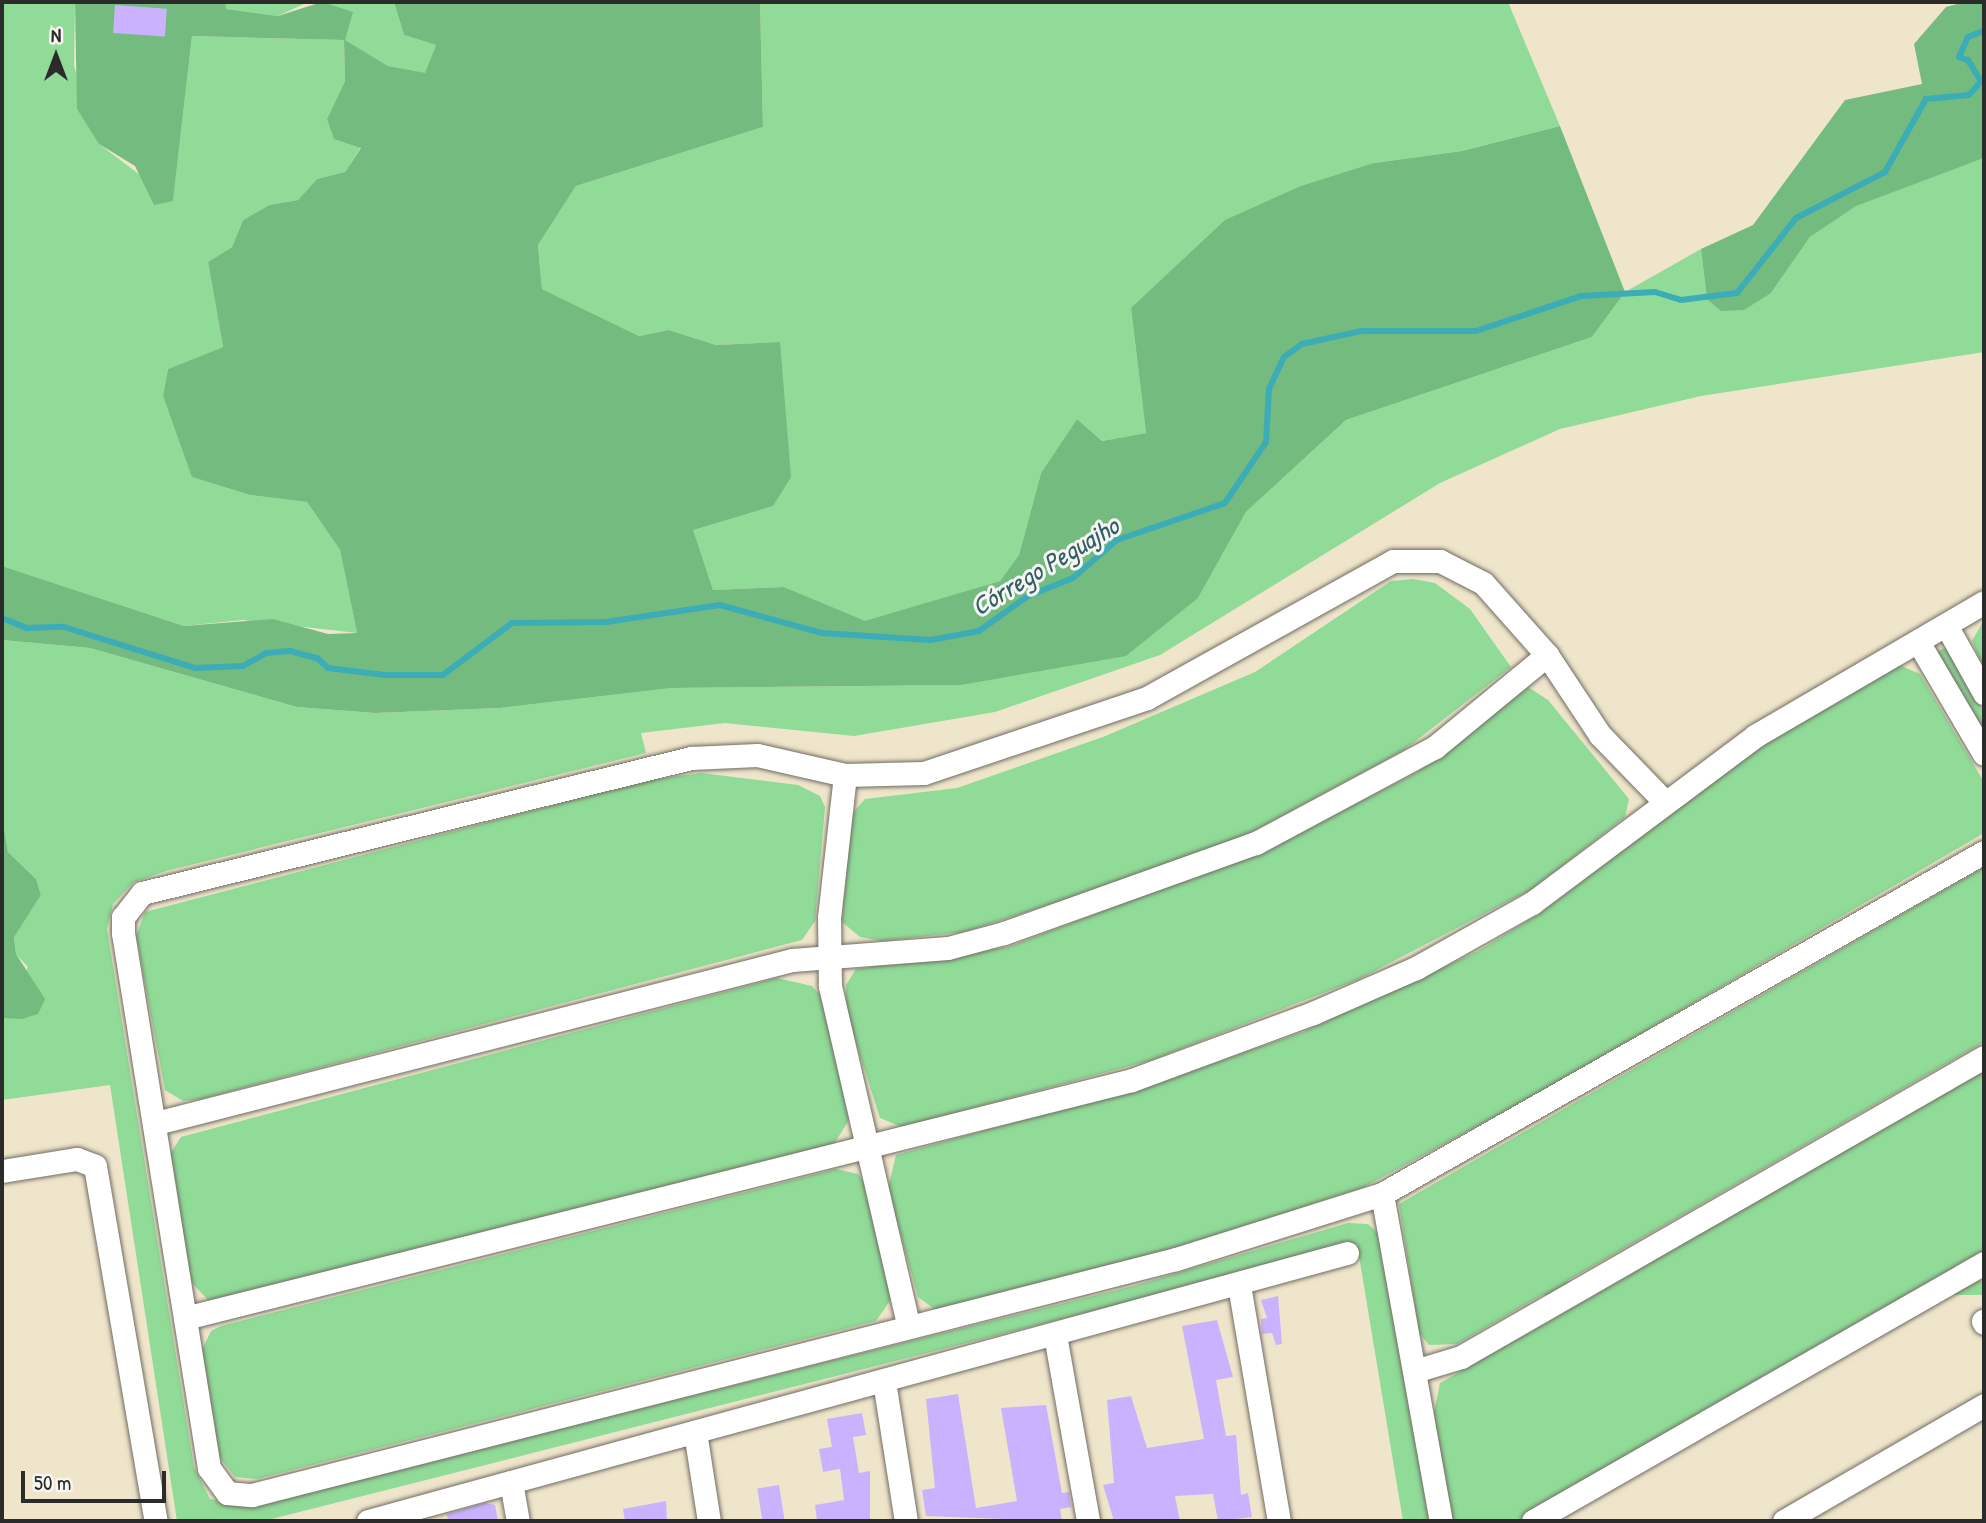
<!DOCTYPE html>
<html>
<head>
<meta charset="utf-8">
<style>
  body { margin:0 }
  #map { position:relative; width:1986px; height:1523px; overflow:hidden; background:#efe5cb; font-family:"Patrick Hand",sans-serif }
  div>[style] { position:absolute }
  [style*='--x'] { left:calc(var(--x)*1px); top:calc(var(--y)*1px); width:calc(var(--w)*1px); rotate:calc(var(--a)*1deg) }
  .green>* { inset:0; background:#90db98; transform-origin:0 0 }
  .forest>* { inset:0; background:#74bb80 }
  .stream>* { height:6px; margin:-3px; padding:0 3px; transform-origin:3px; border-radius:3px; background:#3cadb6 }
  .building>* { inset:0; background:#cbb2fe; transform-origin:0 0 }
  .roads { filter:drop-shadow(0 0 2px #706c63) drop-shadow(0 0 2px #706c63) }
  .street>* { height:23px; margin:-11.5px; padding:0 11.5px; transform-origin:11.5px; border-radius:11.5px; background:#fff }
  span { translate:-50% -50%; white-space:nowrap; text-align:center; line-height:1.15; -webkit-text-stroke:6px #f6f6f2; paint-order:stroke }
  .water-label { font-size:26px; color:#325f63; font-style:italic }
  .frame { position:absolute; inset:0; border:4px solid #2b2b2b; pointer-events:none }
  .north { position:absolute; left:21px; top:21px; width:70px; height:70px; -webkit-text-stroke:5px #f6f6f2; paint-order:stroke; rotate:0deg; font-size:19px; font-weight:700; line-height:28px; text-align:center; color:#2b2b2b }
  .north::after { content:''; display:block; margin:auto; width:24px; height:32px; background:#2b2b2b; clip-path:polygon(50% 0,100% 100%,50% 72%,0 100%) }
  .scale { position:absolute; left:21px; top:1471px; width:145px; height:32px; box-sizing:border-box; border:4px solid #2b2b2b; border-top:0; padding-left:9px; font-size:21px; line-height:24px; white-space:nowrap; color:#2b2b2b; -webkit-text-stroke:5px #f6f6f2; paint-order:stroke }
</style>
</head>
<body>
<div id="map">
  <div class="green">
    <div style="clip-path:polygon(2px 2px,75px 2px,74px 66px,99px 144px,173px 200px,192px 36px,344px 40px,322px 2px,394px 2px,404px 35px,436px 45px,425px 74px,388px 66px,344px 40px,345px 81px,327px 119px,361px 147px,345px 172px,317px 179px,298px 200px,269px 205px,243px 220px,232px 247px,208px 262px,223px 347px,168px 369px,163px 396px,193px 477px,250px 495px,307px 502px,340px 550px,357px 633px,243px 620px,184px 626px,2px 566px)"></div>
    <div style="clip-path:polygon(225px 2px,308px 2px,278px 16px,225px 9px)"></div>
    <div style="clip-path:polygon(760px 2px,1508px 2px,1560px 126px,1462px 151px,1374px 163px,1131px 308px,1146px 433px,1102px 441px,1077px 419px,1041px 473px,1019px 555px,1000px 581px,865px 622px,784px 587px,713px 590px,692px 529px,773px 506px,780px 342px,716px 345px,669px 330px,639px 336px,542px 289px,538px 245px,576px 186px,763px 127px)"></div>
    <div style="clip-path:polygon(1984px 158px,1984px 352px,1701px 396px,1560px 429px,1440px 483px,1160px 655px,995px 712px,854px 736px,725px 723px,641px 733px,646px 753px,166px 871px,134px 882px,113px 904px,107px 929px,194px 1467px,210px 1499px,247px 1506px,1133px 1286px,1348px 1223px,1368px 1224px,1381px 1236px,1429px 1521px,1403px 1521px,1357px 1244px,264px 1521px,177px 1521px,110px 1085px,2px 1100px,2px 1018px,28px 967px,16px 954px,14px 936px,41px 895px,36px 879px,8px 852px,2px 816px,2px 640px,90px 648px,297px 707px,375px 713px,500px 708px,672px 688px,961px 685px,1198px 598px,1246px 512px,1346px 420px,1592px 337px,1625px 292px,1701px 249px,1707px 299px,1771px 293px,1810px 237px,1856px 205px)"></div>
    <div style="clip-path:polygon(1413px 579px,1435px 583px,1470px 609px,1511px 667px,1404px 750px,1254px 831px,1176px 864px,964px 932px,882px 941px,860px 937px,842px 922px,851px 815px,865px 799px,957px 788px,1103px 737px,1255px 672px,1391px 581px)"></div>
    <div style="clip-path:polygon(1984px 620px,1984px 669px,1972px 641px)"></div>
    <div style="clip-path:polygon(1946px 647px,1984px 713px,1984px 736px,1935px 653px)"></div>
    <div style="clip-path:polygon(1899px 665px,1920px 674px,1984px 782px,1984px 833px,1541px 1092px,1364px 1187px,1197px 1243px,937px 1311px,918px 1297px,888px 1189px,896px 1155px,1163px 1081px,1303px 1032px,1478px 951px,1539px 914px,1763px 744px)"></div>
    <div style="clip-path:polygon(1528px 687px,1548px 700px,1629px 799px,1625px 817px,1532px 889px,1359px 979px,1152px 1060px,902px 1127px,880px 1118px,846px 1011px,846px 985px,856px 969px,1008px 947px,1269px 848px,1416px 773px)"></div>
    <div style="clip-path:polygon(701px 773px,798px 785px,820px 796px,825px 807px,815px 921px,802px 940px,201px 1099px,183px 1101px,165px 1090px,136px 936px,145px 912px,650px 780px)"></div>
    <div style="clip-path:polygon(1984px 867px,1984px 1042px,1457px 1344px,1429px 1345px,1419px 1333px,1399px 1204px)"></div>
    <div style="clip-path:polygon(777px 978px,812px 986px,820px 995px,852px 1115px,834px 1144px,219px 1300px,208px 1300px,192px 1283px,168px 1157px,181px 1137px)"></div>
    <div style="clip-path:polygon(1984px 1070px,1984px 1257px,1524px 1521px,1449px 1521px,1434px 1412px,1440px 1383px)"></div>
    <div style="clip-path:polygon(836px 1169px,858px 1174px,867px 1186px,894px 1295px,876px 1321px,257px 1479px,235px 1477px,220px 1458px,201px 1352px,211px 1331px,221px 1326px)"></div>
    <div style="left:1984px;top:1281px;width:14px;height:482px;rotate:90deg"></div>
  </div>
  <div class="forest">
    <div style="clip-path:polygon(75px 2px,225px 2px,226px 9px,278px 16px,322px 2px,353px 12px,345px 40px,388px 66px,425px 73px,436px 45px,404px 35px,394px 2px,760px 2px,763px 127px,576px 186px,538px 245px,542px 289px,639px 336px,669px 330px,716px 345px,780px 342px,791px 477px,773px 506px,693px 530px,713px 590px,784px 587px,865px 621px,1000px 581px,1019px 555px,1041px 473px,1077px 419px,1102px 441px,1146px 433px,1131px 308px,1225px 220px,1301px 186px,1374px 163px,1462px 151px,1560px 126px,1625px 292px,1592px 337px,1346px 420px,1246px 512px,1198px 598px,1126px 656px,961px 685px,672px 688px,500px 708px,375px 713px,297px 707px,90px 648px,2px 640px,2px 566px,184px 626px,273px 619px,328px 634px,357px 633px,340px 550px,307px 502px,250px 495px,192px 477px,163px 396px,168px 369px,223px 347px,208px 262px,232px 247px,243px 220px,269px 205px,298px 200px,317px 179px,345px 172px,361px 148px,334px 139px,327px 119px,345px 81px,344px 40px,192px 36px,173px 201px,154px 205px,135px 166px,99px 144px,77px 109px)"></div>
    <div style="clip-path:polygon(1965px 2px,1984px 2px,1984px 158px,1856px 206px,1810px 237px,1771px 293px,1744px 310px,1721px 311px,1707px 299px,1701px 249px,1753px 225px,1845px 100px,1922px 84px,1914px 44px,1946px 7px)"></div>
    <div style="clip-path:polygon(2px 816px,8px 852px,36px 879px,41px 895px,14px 937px,16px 954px,45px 999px,38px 1014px,22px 1019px,2px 1018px)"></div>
  </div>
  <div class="stream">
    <div style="--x:2;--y:618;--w:27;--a:22"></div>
    <div style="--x:27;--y:628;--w:37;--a:-2"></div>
    <div style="--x:64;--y:627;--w:137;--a:17.4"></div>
    <div style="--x:195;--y:668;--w:48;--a:-2.4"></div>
    <div style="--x:243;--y:666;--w:26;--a:-29"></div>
    <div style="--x:266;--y:653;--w:24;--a:-5"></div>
    <div style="--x:290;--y:651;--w:28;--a:15"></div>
    <div style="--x:317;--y:658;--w:15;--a:42"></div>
    <div style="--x:328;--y:668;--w:57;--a:7"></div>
    <div style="--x:385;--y:675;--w:58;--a:0"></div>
    <div style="--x:443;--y:675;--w:86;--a:-37"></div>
    <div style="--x:512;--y:623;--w:94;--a:-0.6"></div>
    <div style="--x:606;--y:622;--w:115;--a:-8.5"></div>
    <div style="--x:720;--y:605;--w:106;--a:15.4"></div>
    <div style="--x:822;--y:633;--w:109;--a:3.7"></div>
    <div style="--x:931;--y:640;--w:49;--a:-10.6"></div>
    <div style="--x:979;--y:631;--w:60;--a:-35.5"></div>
    <div style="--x:1028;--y:596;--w:48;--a:-21.8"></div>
    <div style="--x:1073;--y:578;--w:58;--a:-40.8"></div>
    <div style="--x:1117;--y:540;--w:114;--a:-18.9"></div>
    <div style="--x:1225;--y:503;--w:73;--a:-56.1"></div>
    <div style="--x:1266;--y:442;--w:53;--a:-86.8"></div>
    <div style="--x:1269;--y:389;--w:35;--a:-65"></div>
    <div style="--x:1284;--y:357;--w:22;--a:-36"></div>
    <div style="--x:1302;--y:344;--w:60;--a:-12.4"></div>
    <div style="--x:1361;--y:331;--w:115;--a:0"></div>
    <div style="--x:1476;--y:331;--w:111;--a:-18.4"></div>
    <div style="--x:1581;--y:296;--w:74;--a:-3.1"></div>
    <div style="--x:1655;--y:292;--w:27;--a:17"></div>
    <div style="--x:1681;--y:300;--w:56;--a:-7.1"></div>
    <div style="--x:1737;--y:293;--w:95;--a:-51.8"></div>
    <div style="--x:1796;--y:218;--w:100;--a:-27.3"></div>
    <div style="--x:1885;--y:172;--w:84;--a:-60.7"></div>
    <div style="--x:1926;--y:99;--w:43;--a:-5.3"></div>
    <div style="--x:1969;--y:95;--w:18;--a:-49"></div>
    <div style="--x:1981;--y:81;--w:25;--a:-122"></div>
    <div style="--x:1968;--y:60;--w:9;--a:-162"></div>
    <div style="--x:1959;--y:57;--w:22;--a:-66"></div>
    <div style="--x:1968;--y:37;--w:17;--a:-21"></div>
  </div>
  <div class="building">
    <div style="left:115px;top:5px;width:52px;height:28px;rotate:4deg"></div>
    <div style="clip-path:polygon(1278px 1296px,1282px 1344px,1276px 1345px,1272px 1333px,1262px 1334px,1261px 1319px,1267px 1318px,1261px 1300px)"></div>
    <div style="clip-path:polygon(1217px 1320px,1233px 1377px,1216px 1380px,1226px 1436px,1236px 1435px,1241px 1495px,1248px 1493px,1252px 1517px,1218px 1521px,1213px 1494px,1175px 1496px,1180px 1521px,1114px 1521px,1103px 1485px,1114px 1483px,1107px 1400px,1131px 1396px,1147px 1448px,1204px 1439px,1182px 1326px)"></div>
    <div style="clip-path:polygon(958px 1394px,976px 1508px,1017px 1501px,1001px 1408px,1046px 1405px,1062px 1493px,1069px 1492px,1071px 1507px,1060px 1509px,1062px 1521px,926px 1516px,922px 1490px,935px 1488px,926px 1399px)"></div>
    <div style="clip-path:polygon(862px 1413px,866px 1435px,853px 1437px,859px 1473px,870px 1471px,870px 1521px,817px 1521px,815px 1505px,844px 1500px,840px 1469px,823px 1472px,819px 1449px,832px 1447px,827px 1419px)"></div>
    <div style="left:779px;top:1485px;width:36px;height:22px;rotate:81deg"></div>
    <div style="clip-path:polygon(666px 1501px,667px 1521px,625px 1521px,623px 1509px)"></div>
    <div style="clip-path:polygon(485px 1503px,495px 1505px,498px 1521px,448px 1521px,447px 1514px)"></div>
  </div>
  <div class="roads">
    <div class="street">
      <div style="--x:1946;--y:625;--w:78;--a:60.8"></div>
      <div style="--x:1920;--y:645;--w:126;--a:59.6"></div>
      <div style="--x:845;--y:775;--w:143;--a:96.4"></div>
      <div style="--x:829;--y:917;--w:69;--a:89.2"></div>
      <div style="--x:830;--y:986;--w:346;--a:77"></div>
      <div style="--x:1664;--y:801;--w:92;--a:-134.1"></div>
      <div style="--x:1600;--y:735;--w:96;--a:-123.5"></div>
      <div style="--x:1547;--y:655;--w:96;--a:-131.6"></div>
      <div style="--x:1483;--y:583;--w:48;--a:-152.9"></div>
      <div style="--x:1440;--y:561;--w:47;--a:180"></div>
      <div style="--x:1393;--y:561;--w:282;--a:150.9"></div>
      <div style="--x:1147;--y:698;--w:235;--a:161.4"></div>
      <div style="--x:924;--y:773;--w:79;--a:178.5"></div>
      <div style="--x:845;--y:775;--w:90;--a:-167.2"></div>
      <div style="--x:757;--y:755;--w:66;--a:177.4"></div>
      <div style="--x:691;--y:758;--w:565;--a:166.18"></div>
      <div style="--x:142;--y:893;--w:31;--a:128"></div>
      <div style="--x:123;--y:917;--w:16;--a:90"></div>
      <div style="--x:123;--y:933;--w:542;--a:80.87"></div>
      <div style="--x:209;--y:1468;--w:31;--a:54"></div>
      <div style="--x:227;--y:1493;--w:25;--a:5"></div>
      <div style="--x:252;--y:1495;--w:954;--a:-14.33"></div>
      <div style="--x:1176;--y:1259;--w:216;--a:-17.5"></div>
      <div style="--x:1382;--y:1194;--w:692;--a:-29.6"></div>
      <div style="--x:156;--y:1123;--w:657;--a:-14.37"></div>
      <div style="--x:792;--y:960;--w:156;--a:-4.4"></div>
      <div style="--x:948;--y:948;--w:58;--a:-15"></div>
      <div style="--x:1004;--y:933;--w:268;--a:-19.7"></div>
      <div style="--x:1256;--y:843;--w:203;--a:-28.2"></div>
      <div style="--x:1435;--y:747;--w:145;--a:-39.4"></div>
      <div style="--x:2;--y:1171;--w:76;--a:-9.1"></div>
      <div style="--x:77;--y:1159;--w:19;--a:21"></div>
      <div style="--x:95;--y:1166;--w:360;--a:80.3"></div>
      <div style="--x:1382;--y:1194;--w:332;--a:79.8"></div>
      <div style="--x:1239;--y:1285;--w:239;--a:80.4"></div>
      <div style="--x:185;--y:1318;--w:976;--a:-14.11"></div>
      <div style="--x:1132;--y:1080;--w:193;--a:-20.3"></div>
      <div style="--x:1313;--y:1013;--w:112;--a:-23.6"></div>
      <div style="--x:1416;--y:968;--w:133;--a:-29.3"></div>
      <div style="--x:1532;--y:903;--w:279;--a:-36.8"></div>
      <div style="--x:1755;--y:736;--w:265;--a:-30.3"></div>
      <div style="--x:1983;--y:1321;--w:2;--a:63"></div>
      <div style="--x:1055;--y:1335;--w:189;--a:79.9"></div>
      <div style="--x:1418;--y:1370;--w:45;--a:-16.8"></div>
      <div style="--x:1461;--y:1357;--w:603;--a:-29.84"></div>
      <div style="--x:884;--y:1381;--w:142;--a:81.1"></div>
      <div style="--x:695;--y:1432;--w:90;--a:81.1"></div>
      <div style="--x:511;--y:1482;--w:40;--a:80"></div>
      <div style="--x:368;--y:1521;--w:1015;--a:-15.31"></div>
      <div style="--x:1533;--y:1521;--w:520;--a:-29.77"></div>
      <div style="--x:1784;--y:1521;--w:231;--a:-30.1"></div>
    </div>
  </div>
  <div class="water-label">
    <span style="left:1045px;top:566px;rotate:-31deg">Córrego Peguajho</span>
  </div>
  <div class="frame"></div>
  <div class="north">N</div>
  <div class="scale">50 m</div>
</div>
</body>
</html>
